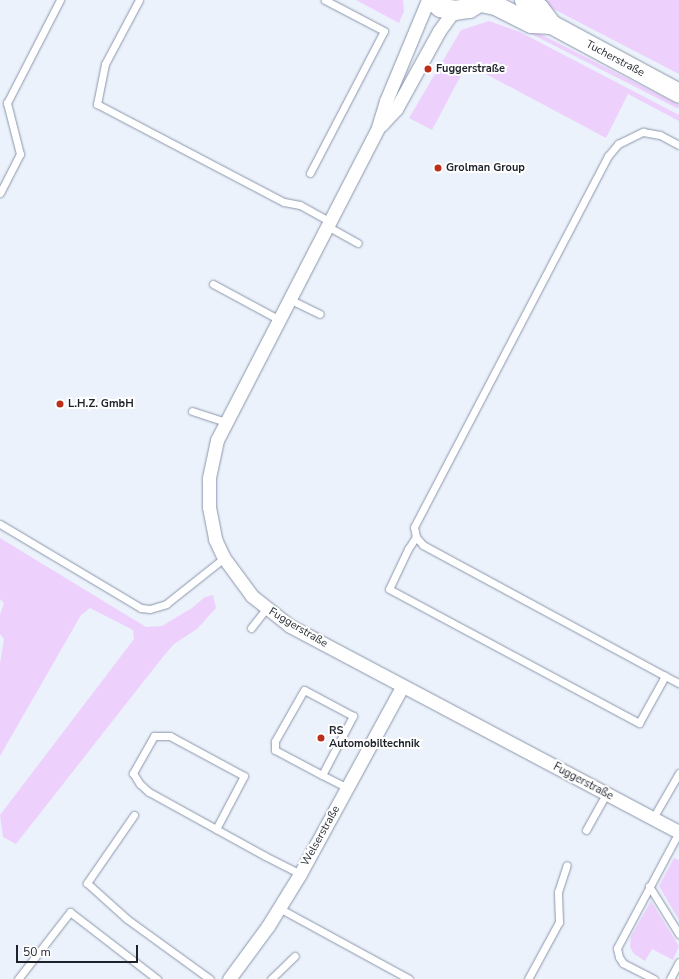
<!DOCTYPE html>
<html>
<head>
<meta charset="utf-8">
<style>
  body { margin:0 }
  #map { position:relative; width:679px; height:979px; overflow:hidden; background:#ecf2fb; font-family:"Nunito Sans",sans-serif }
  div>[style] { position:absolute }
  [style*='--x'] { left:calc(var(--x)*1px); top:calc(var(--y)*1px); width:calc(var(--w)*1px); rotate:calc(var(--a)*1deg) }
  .green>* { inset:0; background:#edd1fc; transform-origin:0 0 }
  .roads { filter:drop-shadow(0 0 1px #8a96ab) drop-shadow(0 0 1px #8a96ab) }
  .lane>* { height:7px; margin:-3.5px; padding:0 3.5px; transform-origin:3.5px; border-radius:3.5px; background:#fff }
  .street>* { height:13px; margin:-6.5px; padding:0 6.5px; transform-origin:6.5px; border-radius:6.5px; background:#fff }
  .secondary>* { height:19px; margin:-9.5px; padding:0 9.5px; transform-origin:9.5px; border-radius:9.5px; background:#fff }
  .dots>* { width:11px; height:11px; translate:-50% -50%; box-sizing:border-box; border:2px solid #fff; border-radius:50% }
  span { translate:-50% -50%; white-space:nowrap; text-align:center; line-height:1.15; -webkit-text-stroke:4px #fff; paint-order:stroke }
  .street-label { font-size:11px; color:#1e232b }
  .poi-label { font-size:11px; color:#1e232b; font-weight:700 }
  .left { translate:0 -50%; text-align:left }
  .scale { position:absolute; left:16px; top:945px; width:122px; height:18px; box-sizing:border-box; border:2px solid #1e232b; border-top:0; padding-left:5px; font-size:12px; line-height:14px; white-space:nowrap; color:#1e232b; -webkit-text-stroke:3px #fff; paint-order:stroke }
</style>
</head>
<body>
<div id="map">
  <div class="green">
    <div style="clip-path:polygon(356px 0,403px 0,404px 11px,399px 23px)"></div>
    <div style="clip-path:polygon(536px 0,679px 0,679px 74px)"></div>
    <div style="left:507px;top:17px;width:194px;height:4px;rotate:27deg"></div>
    <div style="clip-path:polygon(489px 21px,520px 32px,679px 115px,679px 121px,628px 94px,606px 138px,467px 64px,432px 130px,409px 118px,461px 30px)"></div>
    <div style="clip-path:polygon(0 538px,146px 627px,162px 626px,192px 608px,205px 597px,213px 595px,216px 608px,197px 629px,174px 644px,162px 658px,16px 844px,3px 837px,0 815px,134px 639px,133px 630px,90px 608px,81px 615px,0 756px,0 663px,4px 639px,0 634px,0 615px,4px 603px,0 599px)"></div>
    <div style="clip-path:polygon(674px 858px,679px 860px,679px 920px,659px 886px)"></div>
    <div style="clip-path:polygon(651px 901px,679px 946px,673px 960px,652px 949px,645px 961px,634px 954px,630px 947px,631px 936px)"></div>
  </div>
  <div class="roads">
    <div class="lane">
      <div style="--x:139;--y:0;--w:72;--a:118"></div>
      <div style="--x:105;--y:64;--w:41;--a:101.3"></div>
      <div style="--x:97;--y:104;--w:211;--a:27.7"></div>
      <div style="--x:284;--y:202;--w:16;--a:11"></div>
      <div style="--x:300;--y:205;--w:33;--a:29"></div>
      <div style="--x:310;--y:173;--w:160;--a:-62.5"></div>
      <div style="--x:384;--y:31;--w:67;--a:-152.3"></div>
      <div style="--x:0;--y:193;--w:44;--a:-62.9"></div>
      <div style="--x:20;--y:154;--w:53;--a:-104.3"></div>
      <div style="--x:7;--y:103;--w:116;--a:-62.8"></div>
      <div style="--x:327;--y:226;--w:35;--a:29"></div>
      <div style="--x:213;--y:284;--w:74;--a:28.3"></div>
      <div style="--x:289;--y:299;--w:34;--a:26"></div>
      <div style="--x:192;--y:411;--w:35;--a:18"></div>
      <div style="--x:0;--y:524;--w:164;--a:30.8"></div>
      <div style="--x:141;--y:608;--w:9;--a:6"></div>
      <div style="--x:150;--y:609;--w:17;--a:-17"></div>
      <div style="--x:166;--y:604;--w:74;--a:-38.4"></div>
      <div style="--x:416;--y:537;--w:14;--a:124"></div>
      <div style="--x:408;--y:549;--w:44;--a:115.4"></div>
      <div style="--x:389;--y:589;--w:284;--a:28.2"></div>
      <div style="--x:639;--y:723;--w:54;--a:-61"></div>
      <div style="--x:665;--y:676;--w:16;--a:27"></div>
      <div style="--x:251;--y:628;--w:24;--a:-52"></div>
      <div style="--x:665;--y:676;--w:275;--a:-151.6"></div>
      <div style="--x:423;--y:545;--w:11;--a:-131"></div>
      <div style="--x:416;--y:537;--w:10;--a:-101"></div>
      <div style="--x:414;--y:527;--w:419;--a:-62.4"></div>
      <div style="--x:608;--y:156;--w:16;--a:-50"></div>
      <div style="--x:618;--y:144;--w:28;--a:-26"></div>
      <div style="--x:643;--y:132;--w:17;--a:10"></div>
      <div style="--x:660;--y:135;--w:21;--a:28"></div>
      <div style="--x:322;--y:775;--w:67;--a:-62.3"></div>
      <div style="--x:353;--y:716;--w:55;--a:-152"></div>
      <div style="--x:304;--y:690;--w:59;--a:119.6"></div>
      <div style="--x:275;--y:741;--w:9;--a:90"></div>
      <div style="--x:275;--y:750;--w:53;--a:28"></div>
      <div style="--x:322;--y:775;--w:28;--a:27"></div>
      <div style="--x:134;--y:815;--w:83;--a:124.7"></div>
      <div style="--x:87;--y:883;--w:54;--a:42"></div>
      <div style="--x:127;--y:919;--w:102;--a:35.9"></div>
      <div style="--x:653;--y:818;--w:52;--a:-60"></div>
      <div style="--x:216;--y:829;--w:60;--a:-62.2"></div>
      <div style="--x:244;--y:776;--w:84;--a:-151.6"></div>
      <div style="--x:170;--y:736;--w:16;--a:180"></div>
      <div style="--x:154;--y:736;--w:43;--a:119.6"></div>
      <div style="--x:133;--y:773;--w:13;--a:58"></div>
      <div style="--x:140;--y:784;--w:12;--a:42"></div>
      <div style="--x:149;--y:792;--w:132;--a:28.9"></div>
      <div style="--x:265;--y:856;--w:39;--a:27"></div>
      <div style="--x:586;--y:830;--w:41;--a:-60.9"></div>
      <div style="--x:649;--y:886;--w:57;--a:58"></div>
      <div style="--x:279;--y:908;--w:148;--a:28.6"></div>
      <div style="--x:18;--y:979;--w:85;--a:-52.2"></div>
      <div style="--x:70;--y:912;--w:110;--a:37.6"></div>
      <div style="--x:271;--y:979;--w:33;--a:-44"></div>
      <div style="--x:528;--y:979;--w:65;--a:-61.5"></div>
      <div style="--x:559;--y:922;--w:30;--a:-92"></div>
      <div style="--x:558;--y:892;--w:28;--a:-72"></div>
      <div style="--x:654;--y:979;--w:35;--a:-153"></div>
      <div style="--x:623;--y:963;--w:7;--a:-124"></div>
      <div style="--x:619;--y:957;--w:9;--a:-103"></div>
      <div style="--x:617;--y:948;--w:132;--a:-61.9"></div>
      <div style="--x:670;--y:979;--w:19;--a:-62"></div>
    </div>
    <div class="street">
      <div style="--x:428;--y:0;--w:109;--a:112.6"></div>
      <div style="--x:386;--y:101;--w:28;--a:107"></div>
      <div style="--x:378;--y:128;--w:351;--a:117.3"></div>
      <div style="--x:217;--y:440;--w:40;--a:102"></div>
      <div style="--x:209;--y:479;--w:28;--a:90"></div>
      <div style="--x:209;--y:507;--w:33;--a:79"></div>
      <div style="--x:215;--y:539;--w:21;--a:65"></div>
      <div style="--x:224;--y:558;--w:47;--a:53.6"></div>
      <div style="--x:252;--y:596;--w:48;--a:38.3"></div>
      <div style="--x:290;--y:626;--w:440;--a:27.9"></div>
      <div style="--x:381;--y:125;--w:22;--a:-47"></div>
      <div style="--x:396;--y:109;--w:89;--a:-61.1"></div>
      <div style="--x:439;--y:31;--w:26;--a:-54"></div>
      <div style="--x:229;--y:979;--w:66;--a:-53.7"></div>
      <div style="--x:268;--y:926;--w:61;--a:-58.4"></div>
      <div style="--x:300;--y:874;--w:213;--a:-61.4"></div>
    </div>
    <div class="secondary">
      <div style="--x:432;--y:0;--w:11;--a:41"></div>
      <div style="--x:440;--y:7;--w:14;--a:12"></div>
      <div style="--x:454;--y:10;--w:15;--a:-8"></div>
      <div style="--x:469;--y:8;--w:15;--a:-32"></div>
      <div style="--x:524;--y:0;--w:17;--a:28"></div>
      <div style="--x:539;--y:8;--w:20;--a:53"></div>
      <div style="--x:551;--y:24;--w:145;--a:28.3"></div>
      <div style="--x:480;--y:2;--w:15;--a:11"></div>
      <div style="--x:495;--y:5;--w:40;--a:26.6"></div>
      <div style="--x:531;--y:23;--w:20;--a:3"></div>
    </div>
  </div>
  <div class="dots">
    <div style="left:428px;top:69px;background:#bc301b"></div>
    <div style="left:438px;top:168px;background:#bc301b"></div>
    <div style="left:60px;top:404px;background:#bc301b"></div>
    <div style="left:321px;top:738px;background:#bc301b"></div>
  </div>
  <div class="street-label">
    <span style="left:615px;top:59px;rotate:28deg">Tucherstraße</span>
    <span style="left:298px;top:628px;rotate:31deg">Fuggerstraße</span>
    <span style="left:583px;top:782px;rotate:28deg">Fuggerstraße</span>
    <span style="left:321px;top:836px;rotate:-61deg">Welserstraße</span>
  </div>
  <div class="poi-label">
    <span class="left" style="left:436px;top:69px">Fuggerstraße</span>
    <span class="left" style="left:446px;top:168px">Grolman Group</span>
    <span class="left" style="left:68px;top:404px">L.H.Z. GmbH</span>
    <span class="left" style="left:329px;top:738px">RS<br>Automobiltechnik</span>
  </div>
  <div class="scale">50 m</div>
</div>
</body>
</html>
